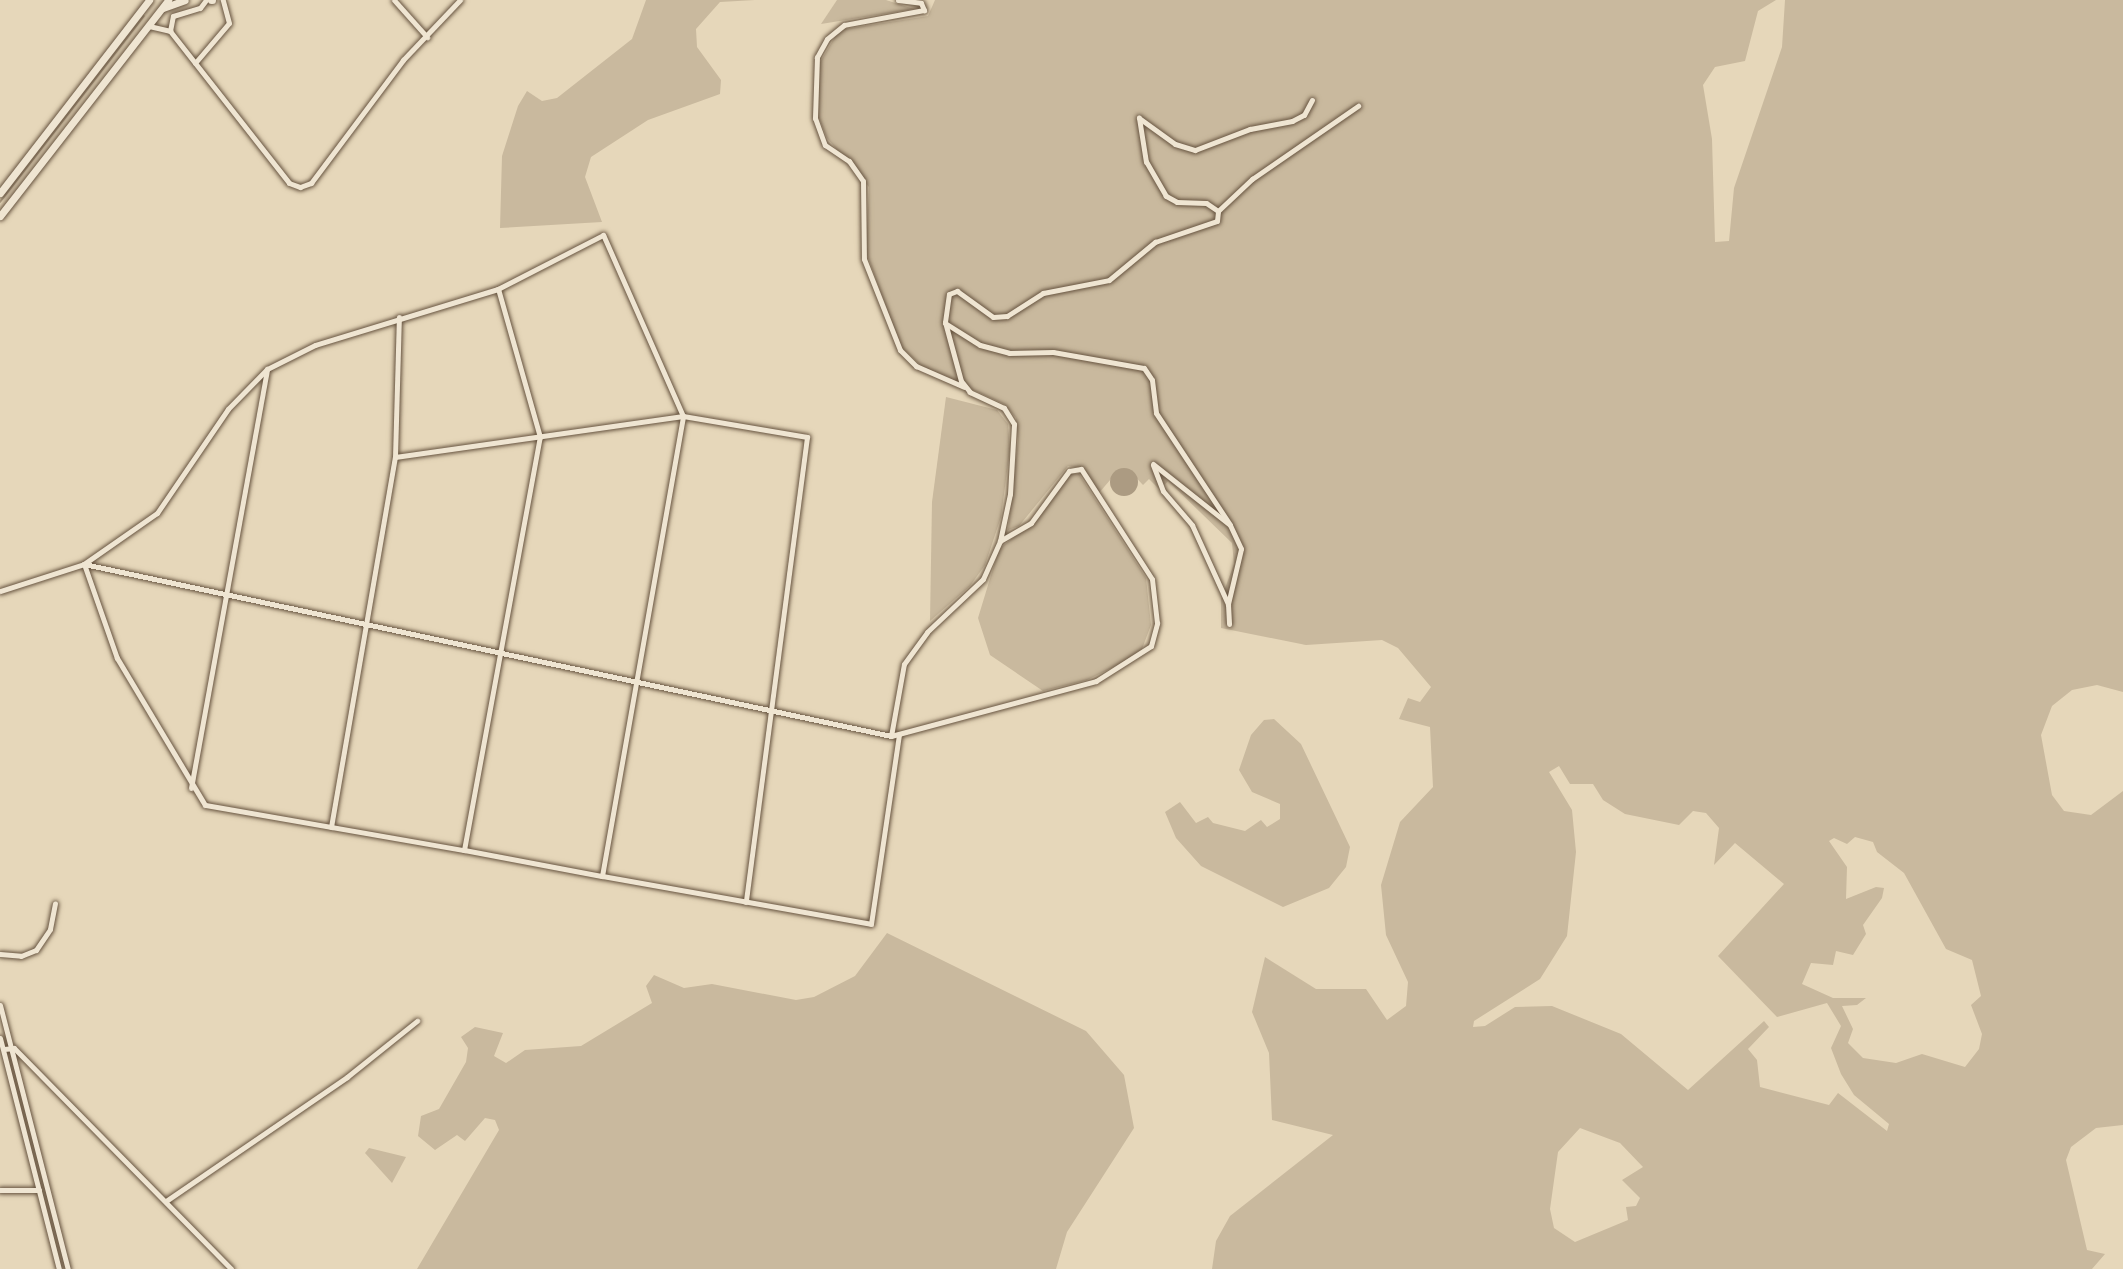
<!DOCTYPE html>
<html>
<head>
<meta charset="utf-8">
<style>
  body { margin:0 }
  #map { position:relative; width:2123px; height:1269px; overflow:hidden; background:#e6d7ba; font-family:"IM FELL DW Pica",serif }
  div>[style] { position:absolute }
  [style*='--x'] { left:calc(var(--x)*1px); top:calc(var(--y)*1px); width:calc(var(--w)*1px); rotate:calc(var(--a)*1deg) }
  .green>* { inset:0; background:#c9b99e }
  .water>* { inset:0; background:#ac9b82 }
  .round { border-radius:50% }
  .stream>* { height:2px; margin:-1px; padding:0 1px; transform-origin:1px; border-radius:1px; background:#ac9b82 }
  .roads { filter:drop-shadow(0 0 2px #66533f) drop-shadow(0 0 2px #66533f) }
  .street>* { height:5px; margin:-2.5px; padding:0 2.5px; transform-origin:2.5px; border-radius:2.5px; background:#efe5d2 }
  .secondary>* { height:7px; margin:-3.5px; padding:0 3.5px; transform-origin:3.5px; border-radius:3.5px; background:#efe5d2 }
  span { translate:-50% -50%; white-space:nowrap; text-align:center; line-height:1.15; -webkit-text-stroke:8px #efe5d2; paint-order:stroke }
</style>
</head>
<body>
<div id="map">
  <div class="green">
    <div style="clip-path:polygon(646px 0,755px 0,720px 2px,696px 29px,697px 47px,721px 80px,720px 94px,648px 120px,591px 157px,585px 177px,602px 222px,500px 228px,502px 156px,518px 106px,527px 91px,542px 101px,557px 98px,632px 39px)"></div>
    <div style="clip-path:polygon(837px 0,886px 0,914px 9px,821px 24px)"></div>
    <div style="clip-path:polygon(evenodd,935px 0,1776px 0,1758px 11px,1745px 61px,1715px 67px,1703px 85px,1712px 139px,1715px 242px,1729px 241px,1734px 188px,1782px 47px,1785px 0,2123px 0,2123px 692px,2097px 685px,2072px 690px,2052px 706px,2041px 735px,2052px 795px,2064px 811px,2091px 815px,2123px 791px,2123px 1125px,2096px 1128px,2071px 1147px,2066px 1160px,2087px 1250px,2105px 1254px,2092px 1269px,1212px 1269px,1216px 1241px,1230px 1216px,1333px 1135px,1272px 1120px,1269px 1053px,1252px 1012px,1265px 957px,1316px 989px,1366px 989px,1387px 1020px,1406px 1006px,1408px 982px,1386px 935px,1381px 885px,1400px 822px,1433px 787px,1430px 727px,1399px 719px,1408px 698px,1420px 702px,1431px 687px,1398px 648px,1382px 640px,1306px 645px,1221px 628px,1221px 599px,1234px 564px,1232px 543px,1168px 481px,1160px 490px,1149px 479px,1143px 485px,1128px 469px,1116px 473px,1099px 493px,1082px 468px,1068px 466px,1019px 526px,1008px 530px,1018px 441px,1016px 418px,1004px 404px,923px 367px,901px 347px,866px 252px,869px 187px,827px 138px,818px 116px,819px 64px,839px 30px,928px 16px,935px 0,1559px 766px,1570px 784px,1593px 784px,1603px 800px,1625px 814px,1679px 825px,1693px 811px,1706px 813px,1719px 828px,1714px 865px,1735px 843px,1784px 884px,1718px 956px,1777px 1017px,1827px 1003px,1841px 1026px,1831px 1048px,1841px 1074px,1854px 1095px,1889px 1124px,1887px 1131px,1838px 1093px,1829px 1105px,1760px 1087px,1757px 1060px,1748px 1049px,1769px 1027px,1764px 1021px,1688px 1090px,1621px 1034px,1552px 1006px,1515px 1007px,1485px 1026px,1473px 1027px,1474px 1021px,1540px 979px,1567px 936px,1576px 852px,1572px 810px,1549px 772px,1559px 766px,935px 0,1855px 837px,1873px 842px,1877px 852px,1904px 873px,1946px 949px,1972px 960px,1981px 996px,1971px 1005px,1982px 1034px,1979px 1049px,1965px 1067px,1922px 1054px,1896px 1063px,1863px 1058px,1848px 1043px,1853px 1029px,1842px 1006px,1857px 1005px,1866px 998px,1833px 998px,1802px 984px,1811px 963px,1833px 965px,1836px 951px,1853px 955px,1866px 934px,1863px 925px,1882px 898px,1884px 888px,1876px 887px,1846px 899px,1847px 867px,1829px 841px,1834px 838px,1847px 844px,1855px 837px,935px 0,1580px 1128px,1620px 1143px,1643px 1167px,1622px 1180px,1640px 1198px,1636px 1206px,1626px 1207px,1628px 1220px,1575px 1242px,1554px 1228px,1550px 1209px,1558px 1152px,1580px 1128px)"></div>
    <div style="clip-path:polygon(946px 397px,997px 410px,1008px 424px,1010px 449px,1001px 517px,985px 565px,970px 586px,930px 621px,932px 502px)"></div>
    <div style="clip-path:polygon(1069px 474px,1079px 474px,1146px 578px,1151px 625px,1142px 649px,1124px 662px,1087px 680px,1043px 691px,990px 655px,978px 618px,999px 549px,1034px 521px)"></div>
    <div style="clip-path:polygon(1274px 719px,1301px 744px,1350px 847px,1346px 867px,1329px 888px,1283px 907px,1201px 866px,1176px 838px,1165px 812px,1180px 802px,1196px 823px,1208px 817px,1213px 823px,1245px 831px,1261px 820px,1267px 827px,1280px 819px,1280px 804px,1252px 792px,1239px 770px,1251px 735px,1264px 720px)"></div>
    <div style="clip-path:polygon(887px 933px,1086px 1031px,1124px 1075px,1134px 1128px,1067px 1232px,1056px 1269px,417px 1269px,499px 1130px,495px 1120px,485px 1118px,465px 1141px,457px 1135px,435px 1150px,418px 1136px,421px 1116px,439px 1109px,466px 1062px,468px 1048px,461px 1037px,475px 1027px,503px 1033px,494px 1056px,506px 1063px,525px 1050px,581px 1046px,652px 1003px,646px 986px,654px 975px,684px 988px,712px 984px,796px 1000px,814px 997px,855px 976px)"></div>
    <div style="clip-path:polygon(369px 1148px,406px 1157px,392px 1183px,365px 1153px)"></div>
  </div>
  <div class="water">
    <div class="round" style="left:1110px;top:468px;width:28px;height:28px"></div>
  </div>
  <div class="stream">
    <div style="--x:0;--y:202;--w:235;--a:-52.3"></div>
  </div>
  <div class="roads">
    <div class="street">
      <div style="--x:394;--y:0;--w:50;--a:48.3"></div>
      <div style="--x:898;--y:0;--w:23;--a:7"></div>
      <div style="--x:921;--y:3;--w:8;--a:67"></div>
      <div style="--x:924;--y:10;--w:81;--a:169.4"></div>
      <div style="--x:844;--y:25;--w:22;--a:141"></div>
      <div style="--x:827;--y:39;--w:21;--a:119"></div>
      <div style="--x:817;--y:57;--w:61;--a:91.9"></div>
      <div style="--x:815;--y:118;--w:29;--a:70"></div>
      <div style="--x:825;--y:145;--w:29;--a:34"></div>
      <div style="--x:849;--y:161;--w:24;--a:55"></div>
      <div style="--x:863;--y:181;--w:78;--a:89.3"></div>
      <div style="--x:864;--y:259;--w:98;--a:68.4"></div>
      <div style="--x:900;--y:350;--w:23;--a:45"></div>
      <div style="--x:916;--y:366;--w:52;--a:23.6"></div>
      <div style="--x:149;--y:26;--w:22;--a:13"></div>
      <div style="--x:170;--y:31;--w:193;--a:51.9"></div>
      <div style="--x:289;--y:183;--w:12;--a:20"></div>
      <div style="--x:300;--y:187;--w:12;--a:-20"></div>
      <div style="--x:311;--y:183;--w:154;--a:-53.2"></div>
      <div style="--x:403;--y:60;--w:83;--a:-46.5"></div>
      <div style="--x:170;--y:31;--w:15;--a:-79"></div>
      <div style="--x:173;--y:16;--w:28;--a:-17"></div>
      <div style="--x:200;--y:8;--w:10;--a:-53"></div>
      <div style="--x:195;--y:63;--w:52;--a:-49.6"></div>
      <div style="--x:229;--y:23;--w:24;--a:-105"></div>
      <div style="--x:1218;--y:211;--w:47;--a:-43.3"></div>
      <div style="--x:1252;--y:179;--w:129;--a:-34.6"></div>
      <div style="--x:945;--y:323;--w:41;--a:32.2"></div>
      <div style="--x:980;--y:345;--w:30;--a:15"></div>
      <div style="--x:1009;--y:353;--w:44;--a:-1.3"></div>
      <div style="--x:1053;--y:352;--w:92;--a:10"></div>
      <div style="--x:1144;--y:368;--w:14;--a:56"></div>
      <div style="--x:1152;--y:380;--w:33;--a:83"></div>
      <div style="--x:1156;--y:413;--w:134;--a:56.5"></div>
      <div style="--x:395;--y:457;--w:291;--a:-8.1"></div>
      <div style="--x:683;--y:416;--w:126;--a:9.6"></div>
      <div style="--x:807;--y:437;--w:469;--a:97.5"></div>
      <div style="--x:1153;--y:464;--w:98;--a:38.4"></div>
      <div style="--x:1230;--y:525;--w:26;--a:65"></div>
      <div style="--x:1241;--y:549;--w:57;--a:103.3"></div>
      <div style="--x:1153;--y:465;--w:28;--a:69"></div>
      <div style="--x:1163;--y:491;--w:45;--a:49.5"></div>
      <div style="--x:1192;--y:525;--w:87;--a:65.5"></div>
      <div style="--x:1228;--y:604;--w:20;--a:87"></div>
      <div style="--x:0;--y:591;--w:88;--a:-17.8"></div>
      <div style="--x:84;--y:564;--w:825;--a:12.03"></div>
      <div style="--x:891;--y:736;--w:212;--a:-15"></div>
      <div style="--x:1096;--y:681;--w:65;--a:-32.5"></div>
      <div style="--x:1151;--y:646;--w:24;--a:-75"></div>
      <div style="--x:1157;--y:623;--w:44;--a:-96.5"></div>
      <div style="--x:1152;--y:579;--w:131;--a:-122.8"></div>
      <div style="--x:1081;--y:469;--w:12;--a:171"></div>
      <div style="--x:1069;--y:471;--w:64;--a:126.2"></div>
      <div style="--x:1031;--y:523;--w:36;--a:150"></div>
      <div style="--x:891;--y:736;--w:73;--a:-79.8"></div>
      <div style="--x:904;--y:664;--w:39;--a:-54"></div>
      <div style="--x:927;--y:632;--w:77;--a:-43.4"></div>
      <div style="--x:983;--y:579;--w:42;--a:-65.9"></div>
      <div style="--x:1000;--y:541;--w:48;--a:-78"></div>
      <div style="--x:1010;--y:494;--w:70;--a:-86.7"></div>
      <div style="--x:1014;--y:424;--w:19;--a:-122"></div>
      <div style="--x:1004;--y:408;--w:38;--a:-155"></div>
      <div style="--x:970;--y:392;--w:14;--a:-129"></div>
      <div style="--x:961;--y:381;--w:61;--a:-105.2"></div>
      <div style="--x:945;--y:322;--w:28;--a:-82"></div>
      <div style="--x:949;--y:294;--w:9;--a:-21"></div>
      <div style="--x:957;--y:291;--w:44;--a:35.8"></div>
      <div style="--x:993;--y:317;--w:14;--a:-4"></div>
      <div style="--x:1007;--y:316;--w:43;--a:-32.6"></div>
      <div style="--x:1043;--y:293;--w:67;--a:-11.1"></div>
      <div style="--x:1109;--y:280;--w:60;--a:-39.6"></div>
      <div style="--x:1155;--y:242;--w:65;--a:-18.7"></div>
      <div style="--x:1217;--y:221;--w:10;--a:-84"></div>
      <div style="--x:1218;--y:211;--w:14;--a:-146"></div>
      <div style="--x:1206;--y:203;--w:29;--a:-178"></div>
      <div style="--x:1177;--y:202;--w:13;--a:-151"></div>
      <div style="--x:1166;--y:196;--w:39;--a:-120"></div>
      <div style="--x:1146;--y:162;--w:45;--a:-99"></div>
      <div style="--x:1139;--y:118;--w:44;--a:35.8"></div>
      <div style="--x:1175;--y:144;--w:21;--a:17"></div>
      <div style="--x:1195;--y:150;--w:59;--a:-20.9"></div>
      <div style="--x:1250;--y:129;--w:43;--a:-10.8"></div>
      <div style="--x:1292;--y:121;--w:13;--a:-27"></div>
      <div style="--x:1304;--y:115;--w:17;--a:-62"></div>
      <div style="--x:191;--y:788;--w:426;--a:-79.7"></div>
      <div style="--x:331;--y:827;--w:375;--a:-80.2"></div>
      <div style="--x:395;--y:457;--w:140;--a:-88.4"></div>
      <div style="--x:464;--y:850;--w:420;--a:-79.6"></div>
      <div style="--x:540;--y:437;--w:154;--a:-105.8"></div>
      <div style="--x:602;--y:876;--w:467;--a:-80"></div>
      <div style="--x:683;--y:416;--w:198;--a:-113.8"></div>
      <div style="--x:603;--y:235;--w:118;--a:152.8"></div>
      <div style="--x:498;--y:289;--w:191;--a:163"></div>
      <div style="--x:315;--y:345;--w:54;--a:153.4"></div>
      <div style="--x:267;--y:369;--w:56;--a:134.3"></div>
      <div style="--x:228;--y:409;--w:126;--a:124.3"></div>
      <div style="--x:157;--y:513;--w:89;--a:145.1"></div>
      <div style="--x:84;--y:564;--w:100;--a:70.7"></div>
      <div style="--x:117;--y:658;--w:171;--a:59.1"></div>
      <div style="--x:205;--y:805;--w:263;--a:9.9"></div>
      <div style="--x:464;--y:850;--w:140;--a:10.7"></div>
      <div style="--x:602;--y:876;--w:273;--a:10.1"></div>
      <div style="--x:871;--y:924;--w:191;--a:-81.6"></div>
      <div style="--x:0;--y:954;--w:21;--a:5"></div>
      <div style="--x:21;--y:956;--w:16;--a:-22"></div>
      <div style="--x:36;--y:950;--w:25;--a:-56"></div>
      <div style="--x:50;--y:929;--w:26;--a:-79"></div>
      <div style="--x:0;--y:1005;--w:273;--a:75.6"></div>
      <div style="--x:0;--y:1038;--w:238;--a:75.7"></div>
      <div style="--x:4;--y:1049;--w:10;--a:-6"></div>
      <div style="--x:14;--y:1048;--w:310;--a:45.5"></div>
      <div style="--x:0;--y:1190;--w:39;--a:0"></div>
      <div style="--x:166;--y:1201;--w:219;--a:-34.4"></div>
      <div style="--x:347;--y:1077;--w:90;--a:-38.7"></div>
    </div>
    <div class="secondary">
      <div style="--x:211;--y:0;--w:1;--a:0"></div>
      <div style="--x:163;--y:8;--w:23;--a:-20"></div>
      <div style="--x:0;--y:193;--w:244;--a:-52.3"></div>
      <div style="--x:0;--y:216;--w:274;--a:-52.1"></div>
    </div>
  </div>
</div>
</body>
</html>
